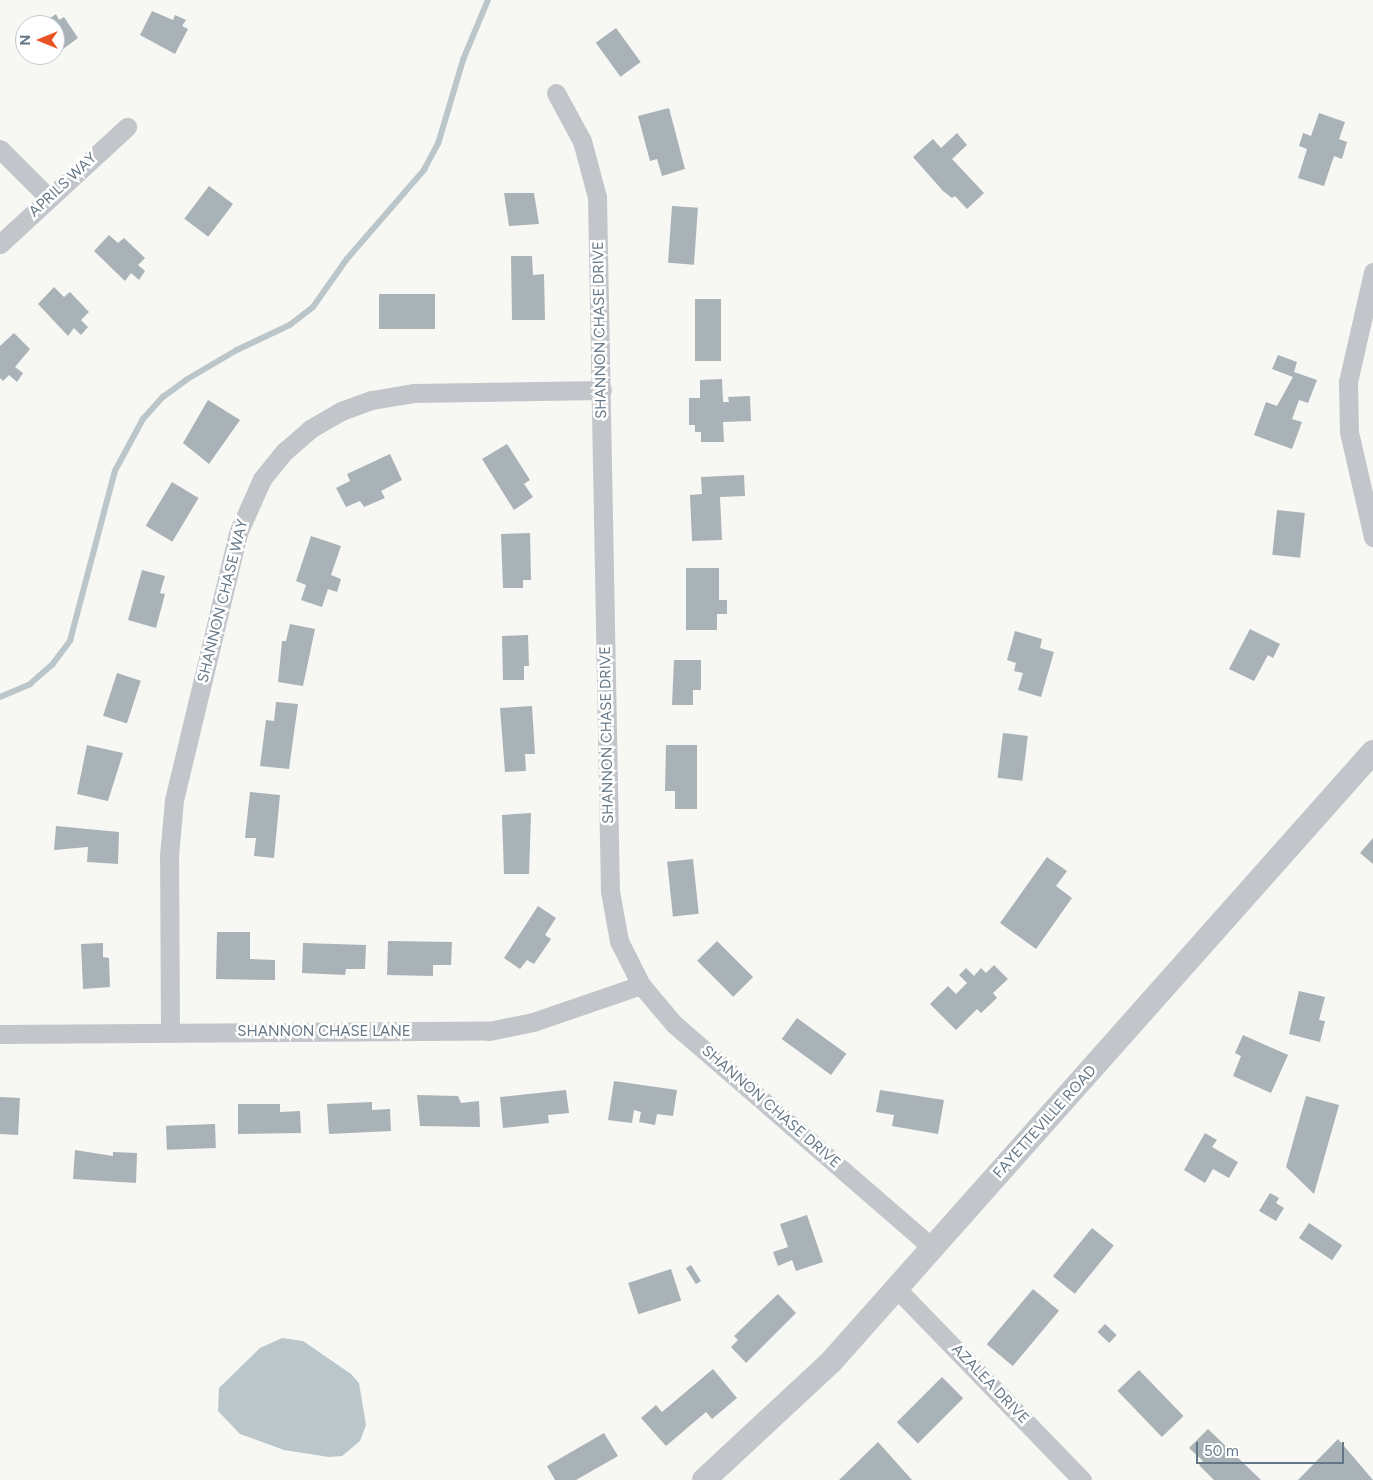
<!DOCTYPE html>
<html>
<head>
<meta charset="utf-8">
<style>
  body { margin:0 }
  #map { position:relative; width:1373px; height:1480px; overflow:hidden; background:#f7f7f4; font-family:Figtree,sans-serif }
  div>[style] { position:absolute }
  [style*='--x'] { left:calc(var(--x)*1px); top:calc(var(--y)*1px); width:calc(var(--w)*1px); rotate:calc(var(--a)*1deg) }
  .water>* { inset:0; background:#bac6ca }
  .stream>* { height:5.5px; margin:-2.75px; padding:0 2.75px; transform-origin:2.75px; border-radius:2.75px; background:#bac6ca }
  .building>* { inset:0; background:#a9b2b7; transform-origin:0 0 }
  .minor>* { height:19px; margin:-9.5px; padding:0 9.5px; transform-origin:9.5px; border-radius:9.5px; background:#c2c6ca }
  .tertiary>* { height:24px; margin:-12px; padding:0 12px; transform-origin:12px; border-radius:12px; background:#c2c6ca }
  span { translate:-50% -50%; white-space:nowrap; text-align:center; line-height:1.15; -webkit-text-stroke:5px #fff; paint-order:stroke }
  .street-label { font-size:15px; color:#657786 }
  .north { position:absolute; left:15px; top:15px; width:50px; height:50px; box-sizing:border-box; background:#fff; border:1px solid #c1c9cf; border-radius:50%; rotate:270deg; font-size:14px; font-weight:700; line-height:20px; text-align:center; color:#657786 }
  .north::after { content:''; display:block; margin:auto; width:18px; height:22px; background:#e75324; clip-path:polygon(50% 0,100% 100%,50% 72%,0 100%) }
  .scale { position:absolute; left:1196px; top:1442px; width:148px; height:22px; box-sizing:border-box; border:2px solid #657786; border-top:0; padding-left:6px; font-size:15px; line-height:18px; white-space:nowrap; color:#657786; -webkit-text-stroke:4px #fff; paint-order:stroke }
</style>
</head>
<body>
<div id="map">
  <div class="water">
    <div style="clip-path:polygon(282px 1338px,303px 1341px,351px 1374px,359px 1383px,366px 1425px,360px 1441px,342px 1456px,329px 1457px,284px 1450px,240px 1434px,218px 1411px,219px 1388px,260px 1348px)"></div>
  </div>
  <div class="stream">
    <div style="--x:0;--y:697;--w:33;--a:-23"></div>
    <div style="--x:30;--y:684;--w:29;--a:-41"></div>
    <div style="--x:52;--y:665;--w:30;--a:-53"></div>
    <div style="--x:70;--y:641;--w:176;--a:-75.2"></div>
    <div style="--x:115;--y:471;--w:59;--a:-61.7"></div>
    <div style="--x:143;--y:419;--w:30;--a:-48"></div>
    <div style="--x:163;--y:397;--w:29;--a:-36"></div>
    <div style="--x:186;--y:380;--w:59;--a:-30.5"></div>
    <div style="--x:237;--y:350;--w:59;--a:-25.3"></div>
    <div style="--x:290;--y:325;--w:29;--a:-38"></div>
    <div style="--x:313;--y:307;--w:59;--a:-54.7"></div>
    <div style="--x:347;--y:259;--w:118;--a:-49.1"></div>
    <div style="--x:424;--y:170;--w:30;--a:-62"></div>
    <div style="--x:438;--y:144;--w:88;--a:-73.4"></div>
    <div style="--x:463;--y:60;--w:65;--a:-67.4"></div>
  </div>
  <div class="building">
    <div style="clip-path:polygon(152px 11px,173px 20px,175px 15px,186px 20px,182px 26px,188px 29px,175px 54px,140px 35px)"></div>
    <div style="clip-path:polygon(56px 14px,59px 20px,64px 17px,78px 38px,55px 55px,55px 25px,40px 25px)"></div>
    <div style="left:616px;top:28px;width:42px;height:25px;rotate:54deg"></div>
    <div style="clip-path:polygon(669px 108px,685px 169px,662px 176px,657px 159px,650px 161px,638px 116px)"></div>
    <div style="clip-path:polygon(1319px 113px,1345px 122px,1339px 139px,1347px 142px,1342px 159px,1334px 156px,1324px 186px,1298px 178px,1307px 149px,1299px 146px,1303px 133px,1311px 136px)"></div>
    <div style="clip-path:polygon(957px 133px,967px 145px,952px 159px,984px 193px,967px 209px,955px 196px,952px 198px,943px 191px,913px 157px,933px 139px,941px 148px)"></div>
    <div style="left:209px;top:186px;width:30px;height:41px;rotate:37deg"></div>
    <div style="clip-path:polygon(504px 193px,534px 193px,539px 224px,509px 226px)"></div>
    <div style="left:672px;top:206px;width:26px;height:57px;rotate:4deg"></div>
    <div style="clip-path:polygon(109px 235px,118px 243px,124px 238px,145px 258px,138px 265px,145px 271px,139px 280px,131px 273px,125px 281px,94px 251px)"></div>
    <div style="clip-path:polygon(511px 256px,532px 256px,533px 275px,544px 274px,545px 320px,512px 320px)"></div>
    <div style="clip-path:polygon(54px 287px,64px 297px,70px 292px,89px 312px,81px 320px,88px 327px,81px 335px,74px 328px,68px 336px,38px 304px)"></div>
    <div style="left:379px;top:294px;width:56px;height:35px"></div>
    <div style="left:695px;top:299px;width:26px;height:62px"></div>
    <div style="clip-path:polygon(14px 333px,30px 349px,15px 367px,23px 373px,17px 382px,9px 375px,3px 381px,0 378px,0 346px)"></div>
    <div style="clip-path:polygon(1278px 355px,1297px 362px,1294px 372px,1317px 380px,1308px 403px,1299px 400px,1292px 419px,1302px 422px,1292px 449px,1254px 435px,1266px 402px,1277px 406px,1293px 377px,1272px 369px)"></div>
    <div style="clip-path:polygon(722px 379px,723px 402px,729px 402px,728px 397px,750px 396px,751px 421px,723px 422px,724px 442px,701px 442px,701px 432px,695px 432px,695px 425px,689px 425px,689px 398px,700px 398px,700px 380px)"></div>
    <div style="clip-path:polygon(208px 400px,240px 420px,209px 464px,183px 443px)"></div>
    <div style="clip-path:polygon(507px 444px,530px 480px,524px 484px,533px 497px,514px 510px,482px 459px)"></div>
    <div style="clip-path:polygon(390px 454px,402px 480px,381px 491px,385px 498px,364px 507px,360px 501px,346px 507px,336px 488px,350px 481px,347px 474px)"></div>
    <div style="clip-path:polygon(744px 475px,745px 496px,720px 497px,722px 540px,692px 541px,690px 495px,702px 494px,701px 477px)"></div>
    <div style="left:172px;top:482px;width:31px;height:51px;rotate:31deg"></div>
    <div style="left:1277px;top:510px;width:28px;height:45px;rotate:6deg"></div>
    <div style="clip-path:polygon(530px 533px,531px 580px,523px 580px,523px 588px,503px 588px,501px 534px)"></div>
    <div style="clip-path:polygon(311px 536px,341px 546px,331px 575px,341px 579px,337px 592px,328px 589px,322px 607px,301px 600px,306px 585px,296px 581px)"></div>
    <div style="clip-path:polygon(686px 568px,719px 568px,719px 600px,727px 600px,727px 614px,717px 614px,717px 630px,686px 630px)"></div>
    <div style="clip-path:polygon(142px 570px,165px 576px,160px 593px,165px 594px,156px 628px,128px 620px)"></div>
    <div style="clip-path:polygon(290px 624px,315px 629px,303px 686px,278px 682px,282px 641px,286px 641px)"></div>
    <div style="clip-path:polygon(1250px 629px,1280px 644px,1273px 658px,1268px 655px,1254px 681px,1229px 669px)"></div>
    <div style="clip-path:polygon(1015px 631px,1042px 639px,1040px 648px,1054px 652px,1041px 697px,1018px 690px,1023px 673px,1014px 671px,1016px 663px,1007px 660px)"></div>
    <div style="clip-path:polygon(528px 635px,529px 666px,524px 666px,524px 680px,503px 680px,502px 636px)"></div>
    <div style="clip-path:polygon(674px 660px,701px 660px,701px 690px,693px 690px,693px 705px,672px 705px)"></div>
    <div style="left:117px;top:673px;width:25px;height:45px;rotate:18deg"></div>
    <div style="clip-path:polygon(276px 702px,298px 704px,289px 769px,260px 766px,266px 720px,274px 721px)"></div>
    <div style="clip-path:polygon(532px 706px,535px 754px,525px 754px,526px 771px,505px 772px,500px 708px)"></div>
    <div style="left:1003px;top:733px;width:25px;height:45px;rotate:7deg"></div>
    <div style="clip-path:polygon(87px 745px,123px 753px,108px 801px,77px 794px)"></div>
    <div style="clip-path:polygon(666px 745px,697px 745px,697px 809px,675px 809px,675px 791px,665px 791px)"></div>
    <div style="clip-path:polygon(250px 792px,280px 795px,274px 858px,254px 856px,256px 838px,245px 838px)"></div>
    <div style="clip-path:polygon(531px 813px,529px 874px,504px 874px,502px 815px)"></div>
    <div style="clip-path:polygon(56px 826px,119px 832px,118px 864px,87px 862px,88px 847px,54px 850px)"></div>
    <div style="clip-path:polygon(1373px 838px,1373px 864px,1360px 853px)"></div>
    <div style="clip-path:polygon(1047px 857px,1067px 871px,1056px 886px,1072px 898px,1036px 949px,1000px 923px)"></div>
    <div style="left:693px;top:859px;width:55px;height:26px;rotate:84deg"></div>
    <div style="clip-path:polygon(538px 906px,556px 918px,545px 935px,551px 939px,534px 964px,527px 960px,520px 969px,504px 958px)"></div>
    <div style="clip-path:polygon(217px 932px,250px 932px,250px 959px,275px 960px,275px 980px,216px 979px)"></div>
    <div style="clip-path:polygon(388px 941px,452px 942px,451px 965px,433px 965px,433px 976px,387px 975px)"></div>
    <div style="left:717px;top:941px;width:51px;height:28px;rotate:45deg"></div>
    <div style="clip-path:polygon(103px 943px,103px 957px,109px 958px,110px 987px,83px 989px,81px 944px)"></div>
    <div style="clip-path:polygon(303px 943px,366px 945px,365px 969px,346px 969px,345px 975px,302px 973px)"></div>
    <div style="clip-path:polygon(994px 965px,1008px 979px,993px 993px,997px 998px,981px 1013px,977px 1009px,956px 1030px,930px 1004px,948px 986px,956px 994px,967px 983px,959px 975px,966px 968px,974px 976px,981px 968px,986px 973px)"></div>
    <div style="clip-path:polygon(1299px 991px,1325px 997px,1319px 1020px,1325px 1021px,1320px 1042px,1289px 1034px)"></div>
    <div style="left:797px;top:1018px;width:61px;height:26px;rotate:36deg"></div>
    <div style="clip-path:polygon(1243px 1035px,1288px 1055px,1271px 1093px,1233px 1076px,1241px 1056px,1235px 1053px)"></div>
    <div style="clip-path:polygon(614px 1081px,677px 1090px,673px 1116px,657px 1114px,655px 1125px,639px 1122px,641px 1112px,634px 1110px,632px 1123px,608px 1120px)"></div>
    <div style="clip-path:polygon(566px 1090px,569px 1113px,548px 1115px,549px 1123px,503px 1128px,500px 1097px)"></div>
    <div style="clip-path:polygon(880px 1090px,944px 1100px,938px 1134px,892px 1126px,894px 1115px,876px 1112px)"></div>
    <div style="clip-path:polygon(417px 1095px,458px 1096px,461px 1103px,479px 1101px,480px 1127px,420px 1126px)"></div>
    <div style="clip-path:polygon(1306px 1096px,1339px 1105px,1314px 1194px,1286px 1167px)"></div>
    <div style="left:0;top:1097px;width:20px;height:37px;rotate:3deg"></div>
    <div style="clip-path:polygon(372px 1102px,372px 1110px,390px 1109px,391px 1131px,329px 1134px,327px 1104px)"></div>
    <div style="clip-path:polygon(238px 1104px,280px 1104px,280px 1112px,300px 1111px,301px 1133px,238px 1134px)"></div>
    <div style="left:215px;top:1124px;width:24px;height:49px;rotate:88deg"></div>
    <div style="clip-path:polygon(1205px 1133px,1217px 1140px,1212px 1147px,1238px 1162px,1229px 1178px,1213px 1169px,1205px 1183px,1184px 1170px)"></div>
    <div style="clip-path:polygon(75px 1150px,113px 1156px,113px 1152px,137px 1153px,136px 1183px,73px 1179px)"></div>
    <div style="clip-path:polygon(1270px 1193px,1279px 1198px,1276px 1203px,1284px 1208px,1276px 1221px,1259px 1211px)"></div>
    <div style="clip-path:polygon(807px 1215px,823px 1262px,796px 1271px,792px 1260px,778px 1266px,773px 1252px,788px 1247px,780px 1224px)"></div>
    <div style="left:1309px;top:1223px;width:40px;height:18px;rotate:34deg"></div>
    <div style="left:1092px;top:1228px;width:28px;height:62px;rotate:39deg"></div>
    <div style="left:691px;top:1265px;width:19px;height:6px;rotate:58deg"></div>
    <div style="left:671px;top:1269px;width:33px;height:45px;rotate:72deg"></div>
    <div style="left:1033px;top:1289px;width:34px;height:72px;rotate:40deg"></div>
    <div style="clip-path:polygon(778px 1294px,796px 1313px,746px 1363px,731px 1347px,738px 1340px,734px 1336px)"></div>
    <div style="left:1105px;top:1324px;width:16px;height:11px;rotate:43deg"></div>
    <div style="clip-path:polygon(713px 1369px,737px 1398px,712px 1419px,706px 1412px,666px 1446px,641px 1418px,656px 1405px,662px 1412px)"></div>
    <div style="left:1139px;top:1370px;width:64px;height:30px;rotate:46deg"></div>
    <div style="left:942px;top:1377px;width:30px;height:64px;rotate:45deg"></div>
    <div style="clip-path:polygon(1208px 1429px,1261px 1480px,1214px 1480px,1199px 1465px,1203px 1461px,1189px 1448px)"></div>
    <div style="clip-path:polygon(604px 1433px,618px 1456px,576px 1480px,555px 1480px,547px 1466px)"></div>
    <div style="clip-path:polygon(1338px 1439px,1373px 1480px,1298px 1480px)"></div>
    <div style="clip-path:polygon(878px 1442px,912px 1480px,839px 1480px)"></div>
  </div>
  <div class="minor">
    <div style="--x:556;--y:93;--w:55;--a:61.6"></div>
    <div style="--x:582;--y:141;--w:58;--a:75"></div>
    <div style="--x:597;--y:197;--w:694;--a:88.93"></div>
    <div style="--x:610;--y:891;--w:51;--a:79.8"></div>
    <div style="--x:619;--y:941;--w:49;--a:63.4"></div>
    <div style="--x:641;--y:985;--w:51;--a:49.8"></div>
    <div style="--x:674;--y:1024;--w:342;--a:40.9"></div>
    <div style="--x:0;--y:149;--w:69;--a:45"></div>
    <div style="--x:0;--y:244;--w:173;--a:-42.7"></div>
    <div style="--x:1373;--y:272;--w:113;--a:102.8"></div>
    <div style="--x:1348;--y:382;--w:50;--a:88.9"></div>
    <div style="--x:1349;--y:432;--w:108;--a:77.1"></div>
    <div style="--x:170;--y:1033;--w:177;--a:-90.3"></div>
    <div style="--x:169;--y:856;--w:56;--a:-84.9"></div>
    <div style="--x:174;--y:800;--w:275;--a:-76.5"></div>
    <div style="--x:238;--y:533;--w:59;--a:-66"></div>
    <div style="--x:262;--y:479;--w:36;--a:-51"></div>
    <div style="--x:285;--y:451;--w:33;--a:-41"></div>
    <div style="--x:310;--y:429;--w:36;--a:-30"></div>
    <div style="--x:341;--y:411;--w:33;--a:-20"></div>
    <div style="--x:372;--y:400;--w:43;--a:-9.5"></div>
    <div style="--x:414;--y:393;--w:188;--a:-0.9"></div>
    <div style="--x:0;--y:1034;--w:489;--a:-0.4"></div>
    <div style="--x:489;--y:1031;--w:45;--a:-11.6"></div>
    <div style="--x:533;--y:1022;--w:114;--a:-18.9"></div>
    <div style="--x:897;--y:1289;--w:266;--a:45.9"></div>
  </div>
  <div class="tertiary">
    <div style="--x:704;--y:1480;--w:173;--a:-42.9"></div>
    <div style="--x:831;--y:1362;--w:816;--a:-48.38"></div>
  </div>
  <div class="street-label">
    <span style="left:63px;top:185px;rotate:-43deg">APRILS WAY</span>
    <span style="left:600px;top:330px;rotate:-91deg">SHANNON CHASE DRIVE</span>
    <span style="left:223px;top:601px;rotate:-76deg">SHANNON CHASE WAY</span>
    <span style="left:607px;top:735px;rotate:-91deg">SHANNON CHASE DRIVE</span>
    <span style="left:324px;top:1032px">SHANNON CHASE LANE</span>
    <span style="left:771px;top:1107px;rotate:41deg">SHANNON CHASE DRIVE</span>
    <span style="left:1045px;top:1122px;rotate:-48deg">FAYETTEVILLE ROAD</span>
    <span style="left:990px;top:1384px;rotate:46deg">AZALEA DRIVE</span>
  </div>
  <div class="north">N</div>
  <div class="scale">50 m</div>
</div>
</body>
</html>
